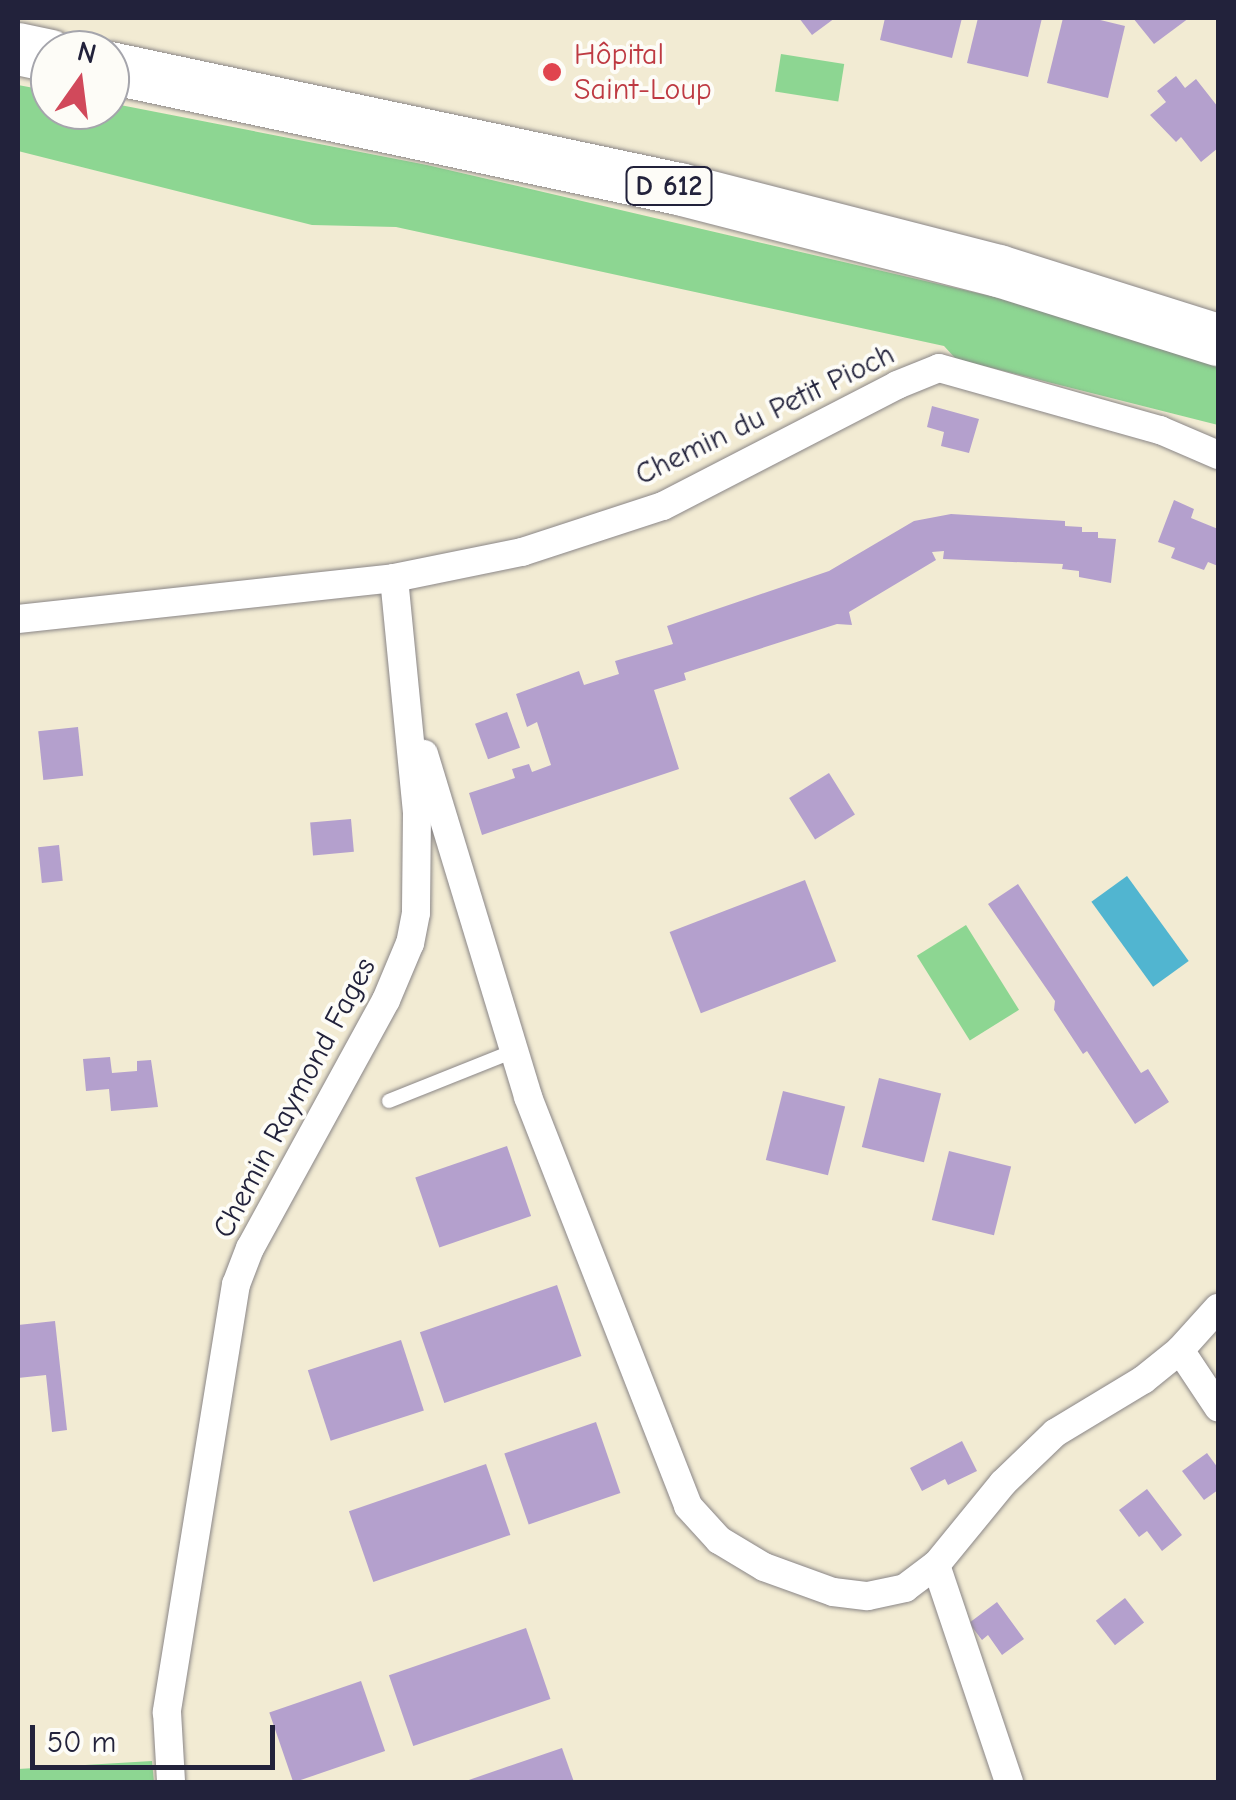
<!DOCTYPE html>
<html>
<head>
<meta charset="utf-8">
<style>
  body { margin:0 }
  #map { position:relative; width:1236px; height:1800px; overflow:hidden; background:#f2ebd3; font-family:"Comic Neue",sans-serif }
  div>[style] { position:absolute }
  [style*='--x'] { left:calc(var(--x)*1px); top:calc(var(--y)*1px); width:calc(var(--w)*1px); rotate:calc(var(--a)*1deg) }
  .green>* { inset:0; background:#8dd692; transform-origin:0 0 }
  .water>* { inset:0; background:#51b5d0; transform-origin:0 0 }
  .building>* { inset:0; background:#b4a0cd; transform-origin:0 0 }
  .roads { filter:drop-shadow(0 0 2px #8a8687) drop-shadow(0 0 2px #8a8687) }
  .lane>* { height:14px; margin:-7px; padding:0 7px; transform-origin:7px; border-radius:7px; background:#fff }
  .street>* { height:28px; margin:-14px; padding:0 14px; transform-origin:14px; border-radius:14px; background:#fff }
  .highway>* { height:52px; margin:-26px; padding:0 26px; transform-origin:26px; border-radius:26px; background:#fff }
  .dots>* { width:28px; height:28px; translate:-50% -50%; box-sizing:border-box; border:5px solid #fdfcf7; border-radius:50% }
  span { translate:-50% -50%; white-space:nowrap; text-align:center; line-height:1.15; -webkit-text-stroke:8px #fdfcf7; paint-order:stroke }
  .shield-label span { padding:2px 8px; background:#fdfcf7; border:2px solid; border-radius:8px; -webkit-text-stroke-width:0 }
  .shield-label { font-size:28px; color:#22223b; font-weight:700 }
  .health-label { font-size:30px; color:#be3a42 }
  .left { translate:0 -50%; text-align:left }
  .street-label { font-size:30px; color:#22223b }
  .frame { position:absolute; inset:0; border:20px solid #22223b; pointer-events:none }
  .north { position:absolute; left:30px; top:30px; width:100px; height:100px; box-sizing:border-box; background:#fdfcf7; border:2px solid #a5a5ac; border-radius:50%; rotate:14deg; font-size:28px; font-weight:700; line-height:40px; text-align:center; color:#22223b }
  .north::after { content:''; display:block; margin:auto; width:35px; height:45px; background:#d1495b; clip-path:polygon(50% 0,100% 100%,50% 72%,0 100%) }
  .scale { position:absolute; left:30px; top:1725px; width:245px; height:45px; box-sizing:border-box; border:5px solid #22223b; border-top:0; padding-left:12px; font-size:30px; line-height:35px; white-space:nowrap; color:#22223b; -webkit-text-stroke:8px #fdfcf7; paint-order:stroke }
</style>
</head>
<body>
<div id="map">
  <div class="green">
    <div style="left:781px;top:54px;width:64px;height:38px;rotate:9deg"></div>
    <div style="clip-path:polygon(18px 85px,50px 91px,50px 110px,110px 110px,110px 103px,427px 165px,994px 297px,1218px 365px,1218px 425px,956px 359px,944px 346px,396px 227px,312px 225px,18px 151px)"></div>
    <div style="left:966px;top:925px;width:100px;height:58px;rotate:58deg"></div>
    <div style="clip-path:polygon(152px 1761px,154px 1782px,18px 1782px,18px 1769px)"></div>
  </div>
  <div class="water">
    <div style="left:1127px;top:876px;width:105px;height:44px;rotate:54deg"></div>
  </div>
  <div class="building">
    <div style="clip-path:polygon(799px 18px,835px 18px,812px 35px)"></div>
    <div style="clip-path:polygon(885px 18px,962px 18px,952px 58px,880px 40px)"></div>
    <div style="clip-path:polygon(978px 18px,1042px 18px,1028px 77px,967px 63px)"></div>
    <div style="clip-path:polygon(1063px 18px,1092px 18px,1125px 26px,1108px 98px,1047px 83px)"></div>
    <div style="clip-path:polygon(1133px 18px,1189px 18px,1154px 44px)"></div>
    <div style="clip-path:polygon(1176px 76px,1185px 88px,1196px 79px,1218px 107px,1218px 148px,1201px 162px,1181px 137px,1176px 142px,1150px 115px,1166px 102px,1157px 91px)"></div>
    <div style="clip-path:polygon(932px 406px,979px 419px,969px 453px,941px 446px,944px 432px,927px 427px)"></div>
    <div style="clip-path:polygon(1174px 500px,1194px 509px,1191px 518px,1218px 529px,1218px 566px,1208px 562px,1204px 570px,1171px 558px,1175px 548px,1158px 542px)"></div>
    <div style="clip-path:polygon(951px 514px,1065px 521px,1065px 526px,1082px 527px,1082px 532px,1098px 532px,1098px 538px,1116px 539px,1111px 583px,1079px 577px,1079px 571px,1062px 569px,1063px 564px,943px 559px,944px 551px,932px 552px,936px 560px,849px 612px,852px 625px,837px 624px,684px 673px,686px 680px,654px 690px,679px 769px,482px 835px,469px 793px,515px 778px,512px 769px,529px 764px,532px 772px,551px 765px,537px 722px,527px 727px,516px 694px,579px 671px,584px 685px,619px 674px,615px 661px,673px 644px,667px 626px,829px 571px,914px 521px)"></div>
    <div style="left:507px;top:712px;width:38px;height:34px;rotate:70deg"></div>
    <div style="left:78px;top:727px;width:49px;height:40px;rotate:84deg"></div>
    <div style="left:829px;top:773px;width:49px;height:47px;rotate:58deg"></div>
    <div style="left:351px;top:819px;width:33px;height:41px;rotate:85deg"></div>
    <div style="left:59px;top:845px;width:36px;height:21px;rotate:84deg"></div>
    <div style="left:805px;top:880px;width:87px;height:145px;rotate:69deg"></div>
    <div style="clip-path:polygon(1018px 884px,1141px 1073px,1148px 1069px,1169px 1102px,1135px 1124px,1087px 1051px,1083px 1054px,1054px 1010px,1055px 1001px,988px 904px)"></div>
    <div style="clip-path:polygon(110px 1057px,112px 1073px,137px 1071px,137px 1061px,151px 1060px,158px 1107px,111px 1111px,109px 1089px,86px 1091px,83px 1059px)"></div>
    <div style="left:879px;top:1078px;width:64px;height:71px;rotate:14deg"></div>
    <div style="left:783px;top:1091px;width:64px;height:71px;rotate:14deg"></div>
    <div style="left:507px;top:1146px;width:74px;height:97px;rotate:71deg"></div>
    <div style="left:949px;top:1151px;width:64px;height:71px;rotate:14deg"></div>
    <div style="left:557px;top:1285px;width:75px;height:145px;rotate:71deg"></div>
    <div style="clip-path:polygon(55px 1321px,67px 1430px,52px 1432px,46px 1375px,18px 1378px,18px 1325px)"></div>
    <div style="left:401px;top:1340px;width:74px;height:98px;rotate:72deg"></div>
    <div style="left:596px;top:1422px;width:75px;height:97px;rotate:71deg"></div>
    <div style="clip-path:polygon(962px 1441px,977px 1471px,948px 1485px,945px 1479px,922px 1491px,910px 1468px)"></div>
    <div style="clip-path:polygon(1207px 1453px,1218px 1468px,1218px 1490px,1204px 1500px,1182px 1471px)"></div>
    <div style="left:486px;top:1464px;width:75px;height:145px;rotate:71deg"></div>
    <div style="clip-path:polygon(1147px 1489px,1182px 1535px,1162px 1551px,1147px 1531px,1139px 1537px,1119px 1510px)"></div>
    <div style="left:1125px;top:1598px;width:31px;height:37px;rotate:52deg"></div>
    <div style="clip-path:polygon(997px 1602px,1024px 1639px,1002px 1655px,988px 1635px,982px 1640px,969px 1623px)"></div>
    <div style="left:526px;top:1628px;width:75px;height:145px;rotate:71deg"></div>
    <div style="left:361px;top:1681px;width:74px;height:97px;rotate:71deg"></div>
    <div style="clip-path:polygon(562px 1748px,574px 1782px,463px 1782px)"></div>
  </div>
  <div class="roads">
    <div class="lane">
      <div style="--x:389;--y:1101;--w:135;--a:-21.8"></div>
    </div>
    <div class="street">
      <div style="--x:394;--y:578;--w:131;--a:-11.5"></div>
      <div style="--x:522;--y:552;--w:148;--a:-18.1"></div>
      <div style="--x:663;--y:506;--w:263;--a:-27.3"></div>
      <div style="--x:897;--y:385;--w:45;--a:-22"></div>
      <div style="--x:939;--y:368;--w:230;--a:15.7"></div>
      <div style="--x:1160;--y:430;--w:63;--a:23.3"></div>
      <div style="--x:18;--y:619;--w:378;--a:-6.2"></div>
      <div style="--x:394;--y:578;--w:236;--a:84.4"></div>
      <div style="--x:417;--y:813;--w:100;--a:90.6"></div>
      <div style="--x:416;--y:913;--w:31;--a:101"></div>
      <div style="--x:410;--y:943;--w:62;--a:112.8"></div>
      <div style="--x:386;--y:1000;--w:283;--a:118.7"></div>
      <div style="--x:250;--y:1248;--w:39;--a:111"></div>
      <div style="--x:236;--y:1284;--w:434;--a:99.2"></div>
      <div style="--x:167;--y:1712;--w:70;--a:86.7"></div>
      <div style="--x:424;--y:754;--w:358;--a:73.1"></div>
      <div style="--x:528;--y:1097;--w:439;--a:68.6"></div>
      <div style="--x:688;--y:1506;--w:46;--a:47.6"></div>
      <div style="--x:719;--y:1540;--w:52;--a:31"></div>
      <div style="--x:764;--y:1567;--w:73;--a:19.9"></div>
      <div style="--x:833;--y:1592;--w:35;--a:7"></div>
      <div style="--x:868;--y:1596;--w:38;--a:-12"></div>
      <div style="--x:905;--y:1588;--w:39;--a:-37"></div>
      <div style="--x:936;--y:1565;--w:106;--a:-50.7"></div>
      <div style="--x:1003;--y:1483;--w:72;--a:-43.9"></div>
      <div style="--x:1055;--y:1433;--w:103;--a:-31.1"></div>
      <div style="--x:1143;--y:1380;--w:48;--a:-39"></div>
      <div style="--x:1180;--y:1350;--w:57;--a:-47.9"></div>
      <div style="--x:1180;--y:1350;--w:69;--a:56.3"></div>
      <div style="--x:936;--y:1565;--w:229;--a:71.4"></div>
    </div>
    <div class="highway">
      <div style="--x:18;--y:49;--w:33;--a:12"></div>
      <div style="--x:110;--y:68;--w:582;--a:12.01"></div>
      <div style="--x:679;--y:189;--w:330;--a:14.4"></div>
      <div style="--x:999;--y:271;--w:230;--a:17.5"></div>
    </div>
  </div>
  <div class="dots">
    <div style="left:552px;top:72px;background:#e0444e"></div>
  </div>
  <div class="shield-label">
    <span style="left:669px;top:186px">D 612</span>
  </div>
  <div class="health-label">
    <span class="left" style="left:574px;top:72px">Hôpital<br>Saint-Loup</span>
  </div>
  <div class="street-label">
    <span style="left:765px;top:415px;rotate:-26deg">Chemin du Petit Pioch</span>
    <span style="left:295px;top:1098px;rotate:-62deg">Chemin Raymond Fages</span>
  </div>
  <div class="frame"></div>
  <div class="north">N</div>
  <div class="scale">50 m</div>
</div>
</body>
</html>
